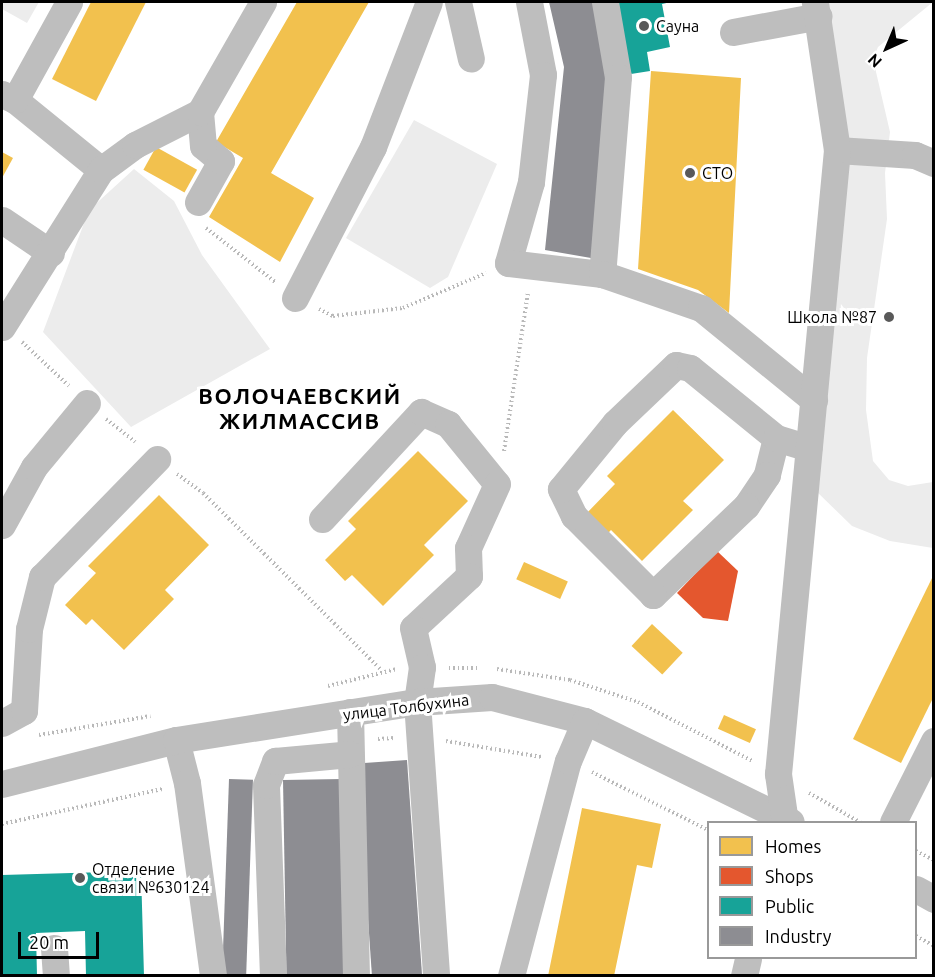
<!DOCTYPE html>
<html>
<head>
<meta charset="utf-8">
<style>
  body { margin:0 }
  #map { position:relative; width:935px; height:977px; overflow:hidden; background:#fff; font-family:Ubuntu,sans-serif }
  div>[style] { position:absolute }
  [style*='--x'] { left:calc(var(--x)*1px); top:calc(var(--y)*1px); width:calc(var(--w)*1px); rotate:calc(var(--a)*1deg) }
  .green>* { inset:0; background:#ececec }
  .homes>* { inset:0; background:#f2c14e; transform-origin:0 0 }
  .shops>* { inset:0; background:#e4572e }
  .public>* { inset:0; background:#17a398 }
  .industry>* { inset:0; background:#8d8d92; transform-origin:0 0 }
  .path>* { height:4px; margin-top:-2px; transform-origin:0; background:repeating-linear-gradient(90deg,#b9b9b9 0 1.5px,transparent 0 4.5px) }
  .minor>* { height:27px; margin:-13.5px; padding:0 13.5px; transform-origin:13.5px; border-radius:13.5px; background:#bebebe }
  .dots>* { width:16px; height:16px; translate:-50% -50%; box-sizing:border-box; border:3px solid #fff; border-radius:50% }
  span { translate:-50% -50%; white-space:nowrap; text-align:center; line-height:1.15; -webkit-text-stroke:6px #fff; paint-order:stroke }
  .poi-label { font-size:16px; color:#000 }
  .left { translate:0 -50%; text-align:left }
  .right { translate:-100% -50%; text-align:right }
  .street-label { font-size:16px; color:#000 }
  .district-label { font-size:22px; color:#000; font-weight:700; letter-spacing:1.5px }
  .frame { position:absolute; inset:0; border:3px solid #000; pointer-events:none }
  .legend { position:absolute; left:707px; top:821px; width:210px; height:138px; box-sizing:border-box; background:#fff; border:2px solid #999; margin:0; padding:8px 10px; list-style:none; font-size:18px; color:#000 }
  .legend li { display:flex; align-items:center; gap:12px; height:30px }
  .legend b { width:30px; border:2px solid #999 }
  .north { position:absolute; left:857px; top:18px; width:60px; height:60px; -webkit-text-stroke:4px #fff; paint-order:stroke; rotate:224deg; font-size:16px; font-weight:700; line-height:24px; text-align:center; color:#000 }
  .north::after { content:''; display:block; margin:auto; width:21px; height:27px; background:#000; clip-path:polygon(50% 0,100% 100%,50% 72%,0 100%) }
  .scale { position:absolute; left:18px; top:932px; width:81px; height:27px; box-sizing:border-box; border:3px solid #000; border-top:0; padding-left:8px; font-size:18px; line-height:21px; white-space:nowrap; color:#000; -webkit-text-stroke:4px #fff; paint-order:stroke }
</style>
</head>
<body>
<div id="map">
  <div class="green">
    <div style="clip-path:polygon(2px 2px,39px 2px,27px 23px,2px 9px)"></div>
    <div style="clip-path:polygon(822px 2px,933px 2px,878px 47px,873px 59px,890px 132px,885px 173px,887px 219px,867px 358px,866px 410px,873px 461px,889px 480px,908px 486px,933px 482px,933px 548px,890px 541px,852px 526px,815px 490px,845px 194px)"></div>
    <div style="clip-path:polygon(414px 120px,497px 164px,448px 277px,430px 288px,346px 238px)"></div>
    <div style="clip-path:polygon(134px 169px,174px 201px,202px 255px,270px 349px,131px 427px,43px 332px,89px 210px)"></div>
  </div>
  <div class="homes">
    <div style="clip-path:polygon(91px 2px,146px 2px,96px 101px,52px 79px)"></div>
    <div style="clip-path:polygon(297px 2px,369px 2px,271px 173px,314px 198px,280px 262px,209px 217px,243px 158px,216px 142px)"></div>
    <div style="clip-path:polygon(651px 71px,741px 78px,729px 313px,698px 290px,638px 269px)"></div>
    <div style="left:156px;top:147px;width:47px;height:26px;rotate:29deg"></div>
    <div style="clip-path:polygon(2px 152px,13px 158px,2px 178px)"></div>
    <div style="clip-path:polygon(673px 410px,724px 460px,683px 501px,693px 510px,642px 561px,611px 530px,605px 536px,584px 516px,615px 484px,607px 476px)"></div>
    <div style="clip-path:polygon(418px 451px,468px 501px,424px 545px,434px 555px,383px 606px,352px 575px,345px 581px,325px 560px,356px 529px,348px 521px)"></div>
    <div style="clip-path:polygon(159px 495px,209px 545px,165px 590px,174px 599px,124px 650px,92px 619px,86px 625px,65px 605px,96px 573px,88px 566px)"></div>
    <div style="left:524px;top:562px;width:48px;height:19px;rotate:24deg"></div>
    <div style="clip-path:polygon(934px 574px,934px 696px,901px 763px,853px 739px)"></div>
    <div style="left:652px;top:624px;width:42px;height:30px;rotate:43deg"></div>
    <div style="left:724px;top:715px;width:35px;height:15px;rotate:24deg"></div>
    <div style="clip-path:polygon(582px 808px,661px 824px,652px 868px,637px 865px,614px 976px,548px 976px)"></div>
  </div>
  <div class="shops">
    <div style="clip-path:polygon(717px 551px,738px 571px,728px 621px,703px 618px,677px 593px)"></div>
  </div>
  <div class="public">
    <div style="clip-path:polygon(616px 2px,671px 2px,662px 4px,670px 47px,647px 52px,650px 71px,631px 74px)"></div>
    <div style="clip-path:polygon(141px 871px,144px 976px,86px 976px,85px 931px,36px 933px,37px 976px,2px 976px,2px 875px)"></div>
  </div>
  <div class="industry">
    <div style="clip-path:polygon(549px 2px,594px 2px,610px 75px,591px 258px,545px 250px,564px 67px)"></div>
    <div style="left:407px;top:760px;width:217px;height:50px;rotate:86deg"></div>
    <div style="left:229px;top:779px;width:24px;height:197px;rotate:2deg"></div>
    <div style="left:342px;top:779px;width:197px;height:59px;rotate:89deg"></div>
  </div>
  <div class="path">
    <div style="--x:206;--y:228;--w:88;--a:38"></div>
    <div style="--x:319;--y:309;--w:16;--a:27"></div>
    <div style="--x:333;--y:316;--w:70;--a:-6.5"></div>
    <div style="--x:403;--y:308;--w:90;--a:-22.9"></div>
    <div style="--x:22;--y:342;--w:64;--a:43.1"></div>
    <div style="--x:106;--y:419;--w:37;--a:38"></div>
    <div style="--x:504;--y:451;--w:161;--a:-81.4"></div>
    <div style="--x:177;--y:474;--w:32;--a:36"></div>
    <div style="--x:203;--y:493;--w:252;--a:44.8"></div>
    <div style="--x:449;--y:668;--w:31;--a:0"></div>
    <div style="--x:497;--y:669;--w:74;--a:8.6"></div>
    <div style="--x:570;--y:680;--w:71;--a:17.9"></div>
    <div style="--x:638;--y:702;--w:129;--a:27.2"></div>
    <div style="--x:328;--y:686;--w:71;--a:-13.8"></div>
    <div style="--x:39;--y:735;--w:113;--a:-9.7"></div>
    <div style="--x:378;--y:739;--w:16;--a:-4"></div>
    <div style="--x:446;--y:741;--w:97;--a:9.5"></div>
    <div style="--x:592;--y:772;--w:130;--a:26.6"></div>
    <div style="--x:809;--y:793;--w:59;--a:29.6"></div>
    <div style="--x:2;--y:824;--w:164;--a:-12.3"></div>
    <div style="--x:916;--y:851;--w:20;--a:27"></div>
    <div style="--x:916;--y:936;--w:21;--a:29"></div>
  </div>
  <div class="minor">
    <div style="--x:458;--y:2;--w:58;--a:77.2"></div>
    <div style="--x:529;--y:2;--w:74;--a:79.1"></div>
    <div style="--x:543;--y:75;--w:108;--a:96.4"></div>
    <div style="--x:531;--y:182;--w:84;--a:105.9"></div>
    <div style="--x:508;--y:263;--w:95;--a:6.7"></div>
    <div style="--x:605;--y:2;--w:76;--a:80.2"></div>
    <div style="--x:618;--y:77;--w:198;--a:94.6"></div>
    <div style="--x:602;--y:274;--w:105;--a:19"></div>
    <div style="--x:701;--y:308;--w:146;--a:39.2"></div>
    <div style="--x:733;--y:32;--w:87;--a:-10.5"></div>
    <div style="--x:2;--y:94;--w:14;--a:25"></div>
    <div style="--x:15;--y:100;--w:111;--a:39.1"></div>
    <div style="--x:15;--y:100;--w:112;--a:-61.1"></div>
    <div style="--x:837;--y:150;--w:78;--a:3.7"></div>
    <div style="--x:915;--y:155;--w:21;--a:23"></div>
    <div style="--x:198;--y:202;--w:47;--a:-60.7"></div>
    <div style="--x:221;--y:161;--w:23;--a:-140"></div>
    <div style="--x:203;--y:146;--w:34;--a:-95"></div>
    <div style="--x:2;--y:220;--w:59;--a:34"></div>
    <div style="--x:295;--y:298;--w:170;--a:-62.7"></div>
    <div style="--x:373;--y:147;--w:155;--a:-68.9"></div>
    <div style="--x:2;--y:327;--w:186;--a:-57.8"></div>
    <div style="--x:101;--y:170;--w:42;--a:-36.3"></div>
    <div style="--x:135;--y:145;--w:73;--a:-26.9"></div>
    <div style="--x:200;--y:112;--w:127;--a:-60.2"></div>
    <div style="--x:776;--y:438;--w:38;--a:104"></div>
    <div style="--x:767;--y:475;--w:37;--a:124"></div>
    <div style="--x:746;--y:506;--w:129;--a:136.3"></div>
    <div style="--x:653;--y:595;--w:112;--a:-135"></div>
    <div style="--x:574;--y:516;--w:30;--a:-116"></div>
    <div style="--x:561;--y:489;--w:85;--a:-50.7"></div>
    <div style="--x:615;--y:423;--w:84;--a:-43.6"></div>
    <div style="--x:676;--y:365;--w:14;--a:12"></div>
    <div style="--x:690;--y:368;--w:111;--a:39.1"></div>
    <div style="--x:776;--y:438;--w:34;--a:17"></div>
    <div style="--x:322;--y:519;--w:146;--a:-47.2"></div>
    <div style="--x:421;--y:412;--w:30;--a:24"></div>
    <div style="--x:448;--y:424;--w:77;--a:50.8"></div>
    <div style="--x:497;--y:484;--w:70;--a:114.4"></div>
    <div style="--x:468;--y:548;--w:28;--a:88"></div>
    <div style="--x:469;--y:576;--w:76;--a:137.1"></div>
    <div style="--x:413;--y:628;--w:40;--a:77"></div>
    <div style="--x:422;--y:667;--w:35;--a:98"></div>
    <div style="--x:417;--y:702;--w:275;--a:86"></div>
    <div style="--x:2;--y:525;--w:66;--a:-61.1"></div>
    <div style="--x:34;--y:467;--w:83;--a:-50.4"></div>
    <div style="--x:350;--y:712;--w:264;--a:88.7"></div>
    <div style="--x:2;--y:723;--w:25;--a:-29"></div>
    <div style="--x:24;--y:711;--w:82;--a:-86.5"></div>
    <div style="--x:29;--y:629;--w:54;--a:-76"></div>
    <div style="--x:42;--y:577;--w:165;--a:-45.7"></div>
    <div style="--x:176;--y:740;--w:44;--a:75.7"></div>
    <div style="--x:187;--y:783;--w:195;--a:82.3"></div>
    <div style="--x:2;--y:784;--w:179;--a:-14.2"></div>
    <div style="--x:176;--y:740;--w:244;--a:-9"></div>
    <div style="--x:417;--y:702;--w:75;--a:-3.8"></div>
    <div style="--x:492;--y:697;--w:96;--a:14.5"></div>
    <div style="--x:585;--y:721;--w:229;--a:26.1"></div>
    <div style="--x:785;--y:822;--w:49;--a:-98.3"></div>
    <div style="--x:778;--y:774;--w:627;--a:-84.6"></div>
    <div style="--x:837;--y:150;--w:150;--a:-98.5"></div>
    <div style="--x:893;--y:822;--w:91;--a:-63.2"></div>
    <div style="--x:916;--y:889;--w:21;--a:29"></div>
    <div style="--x:54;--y:948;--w:28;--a:86"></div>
    <div style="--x:273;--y:976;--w:191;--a:-92.1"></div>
    <div style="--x:266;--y:785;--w:26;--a:-69"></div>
    <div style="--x:275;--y:761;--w:75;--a:-5.3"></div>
    <div style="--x:511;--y:976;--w:222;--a:-75.2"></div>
    <div style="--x:568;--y:761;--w:43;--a:-67"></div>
    <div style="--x:744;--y:976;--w:18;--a:-77"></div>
  </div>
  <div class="dots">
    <div style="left:644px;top:26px;background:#595959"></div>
    <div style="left:690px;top:173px;background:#595959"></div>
    <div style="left:889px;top:317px;background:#595959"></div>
    <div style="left:80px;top:878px;background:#595959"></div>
  </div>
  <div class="poi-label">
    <span class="left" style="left:656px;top:26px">Сауна</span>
    <span class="left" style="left:702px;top:173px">СТО</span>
    <span class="right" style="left:877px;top:317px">Школа №87</span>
    <span class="left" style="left:92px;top:878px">Отделение<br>связи №630124</span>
  </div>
  <div class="street-label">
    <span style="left:406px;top:707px;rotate:-7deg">улица Толбухина</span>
  </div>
  <div class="district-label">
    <span style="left:300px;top:408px">ВОЛОЧАЕВСКИЙ<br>ЖИЛМАССИВ</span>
  </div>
  <div class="frame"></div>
  <ul class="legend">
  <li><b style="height:16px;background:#f2c14e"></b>Homes</li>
  <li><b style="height:16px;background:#e4572e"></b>Shops</li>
  <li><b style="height:16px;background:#17a398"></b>Public</li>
  <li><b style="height:16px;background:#8d8d92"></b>Industry</li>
  </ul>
  <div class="north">N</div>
  <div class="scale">20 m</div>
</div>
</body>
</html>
